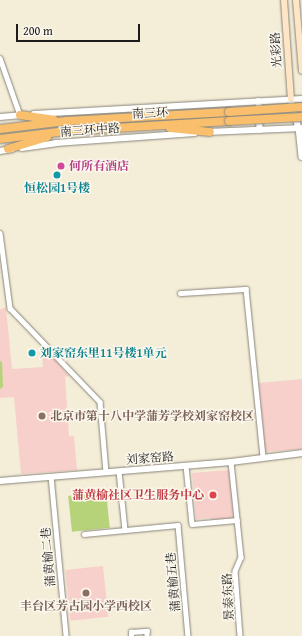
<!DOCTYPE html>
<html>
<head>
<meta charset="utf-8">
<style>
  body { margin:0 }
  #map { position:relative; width:302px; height:636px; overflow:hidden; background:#f4edd7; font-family:"Gentium Book Plus","Noto Serif SC",serif }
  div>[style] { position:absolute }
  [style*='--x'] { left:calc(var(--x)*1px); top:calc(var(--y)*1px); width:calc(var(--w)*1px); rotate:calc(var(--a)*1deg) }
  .built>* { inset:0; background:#f7d0cb; transform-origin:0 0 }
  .green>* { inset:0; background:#b7d379; transform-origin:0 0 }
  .roads { filter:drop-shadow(0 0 1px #88847a) drop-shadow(0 0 1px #88847a) }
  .minor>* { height:4.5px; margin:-2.25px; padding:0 2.25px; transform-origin:2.25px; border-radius:2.25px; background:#fff }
  .tertiary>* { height:5.5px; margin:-2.75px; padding:0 2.75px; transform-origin:2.75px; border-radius:2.75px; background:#fff }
  .secondary>* { height:6px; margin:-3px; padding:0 3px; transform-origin:3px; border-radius:3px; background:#fde5c5 }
  .trunk>* { height:8px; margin:-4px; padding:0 4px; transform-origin:4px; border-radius:4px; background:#f9bf6d }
  .bridges { filter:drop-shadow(0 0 1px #88847a) drop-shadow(0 0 1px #88847a) }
  .trunk-bridge>* { height:8px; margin:-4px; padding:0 4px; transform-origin:4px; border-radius:4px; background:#f9bf6d }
  .dots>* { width:11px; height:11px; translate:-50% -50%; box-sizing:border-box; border:2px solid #fbf7ec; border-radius:50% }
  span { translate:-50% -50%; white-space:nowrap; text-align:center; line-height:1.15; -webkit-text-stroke:3px #fbf7ec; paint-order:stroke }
  .street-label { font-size:12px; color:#1c1c1c }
  .hotel-label { font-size:12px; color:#b23c85; font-weight:700 }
  .left { translate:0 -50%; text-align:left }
  .culture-label { font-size:12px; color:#0d838f; font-weight:700 }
  .education-label { font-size:12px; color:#785e54; font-weight:700 }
  .health-label { font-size:12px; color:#be3a42; font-weight:700 }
  .right { translate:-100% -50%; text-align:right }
  .scale { position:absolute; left:16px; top:24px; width:124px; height:18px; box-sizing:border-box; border:2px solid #1c1c1c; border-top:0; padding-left:5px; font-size:12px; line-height:14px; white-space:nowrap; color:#1c1c1c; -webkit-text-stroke:3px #fbf7ec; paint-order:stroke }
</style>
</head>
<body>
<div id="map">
  <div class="built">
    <div style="clip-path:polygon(6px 308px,12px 369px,43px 367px,42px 356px,51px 355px,69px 376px,65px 377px,69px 436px,74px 436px,77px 470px,21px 474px,14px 397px,0 398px,0 309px)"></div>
    <div style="clip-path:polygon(302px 379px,302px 449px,265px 452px,259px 383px)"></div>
    <div style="clip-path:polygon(229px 470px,234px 519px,211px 521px,211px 518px,196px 519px,192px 473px)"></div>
    <div style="left:103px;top:566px;width:51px;height:38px;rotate:84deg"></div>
  </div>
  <div class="green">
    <div style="clip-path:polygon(0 361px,2px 362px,3px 387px,0 389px)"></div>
    <div style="left:106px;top:492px;width:36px;height:38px;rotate:84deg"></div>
  </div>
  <div class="roads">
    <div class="minor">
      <div style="--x:0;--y:58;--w:60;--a:70.7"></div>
      <div style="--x:0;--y:233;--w:76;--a:82.4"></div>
      <div style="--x:10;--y:308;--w:130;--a:46.2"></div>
      <div style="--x:100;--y:402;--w:70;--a:85.1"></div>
      <div style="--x:180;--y:293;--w:66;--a:-3.5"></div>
      <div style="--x:246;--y:289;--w:169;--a:84.2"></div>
      <div style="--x:231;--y:462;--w:96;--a:84"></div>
      <div style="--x:241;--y:557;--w:15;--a:113"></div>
      <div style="--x:235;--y:571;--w:65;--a:85.6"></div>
      <div style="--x:186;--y:466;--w:58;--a:84.1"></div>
      <div style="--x:192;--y:524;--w:45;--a:-5.1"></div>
      <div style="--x:119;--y:471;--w:59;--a:84.2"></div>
      <div style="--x:51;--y:476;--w:161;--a:84.6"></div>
      <div style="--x:84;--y:534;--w:94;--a:-5.5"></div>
      <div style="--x:178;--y:525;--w:111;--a:84.9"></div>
      <div style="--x:131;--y:636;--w:4;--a:-90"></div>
      <div style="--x:131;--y:632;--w:16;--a:-4"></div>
      <div style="--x:147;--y:631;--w:5;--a:90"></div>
    </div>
    <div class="tertiary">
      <div style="--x:259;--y:101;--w:29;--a:88"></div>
      <div style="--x:292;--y:104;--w:25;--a:74"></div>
      <div style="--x:299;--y:128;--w:29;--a:84"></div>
      <div style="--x:34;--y:114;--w:268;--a:-3.2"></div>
      <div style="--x:0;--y:117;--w:24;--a:-5"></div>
      <div style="--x:207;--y:132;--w:95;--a:-2.4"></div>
      <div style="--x:22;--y:148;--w:34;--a:-8"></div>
      <div style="--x:56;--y:143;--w:139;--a:-4.1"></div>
      <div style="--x:0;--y:151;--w:12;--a:-9"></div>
      <div style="--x:0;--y:481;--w:232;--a:-4.7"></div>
      <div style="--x:231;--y:462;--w:72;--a:-7.2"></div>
    </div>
    <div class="secondary">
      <div style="--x:284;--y:0;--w:99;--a:86"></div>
      <div style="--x:296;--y:0;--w:71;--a:85.2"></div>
    </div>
    <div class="trunk">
      <div style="--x:20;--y:115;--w:34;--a:8"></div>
      <div style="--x:170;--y:128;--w:40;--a:5.7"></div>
      <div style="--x:0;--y:129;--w:67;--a:-6.8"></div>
      <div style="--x:67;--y:121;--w:162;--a:-3.2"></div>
      <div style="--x:0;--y:139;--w:67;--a:-6.8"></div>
      <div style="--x:67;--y:131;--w:162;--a:-3.5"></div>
      <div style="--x:8;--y:149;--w:41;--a:-17.1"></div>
    </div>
  </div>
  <div class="bridges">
    <div class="trunk-bridge">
      <div style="--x:229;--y:112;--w:73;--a:-3.9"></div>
      <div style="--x:229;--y:121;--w:73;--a:-3.1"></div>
    </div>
  </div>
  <div class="dots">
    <div style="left:61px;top:166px;background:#d1479c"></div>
    <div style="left:57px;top:175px;background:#0f9aa8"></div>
    <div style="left:32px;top:353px;background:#0f9aa8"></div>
    <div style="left:42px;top:416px;background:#8d6e63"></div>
    <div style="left:213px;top:495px;background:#e0444e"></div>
    <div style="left:86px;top:593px;background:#8d6e63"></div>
  </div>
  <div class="street-label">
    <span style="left:276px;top:50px;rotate:-94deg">光彩路</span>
    <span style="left:150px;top:113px;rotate:-3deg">南三环</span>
    <span style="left:90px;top:130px;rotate:-4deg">南三环中路</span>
    <span style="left:150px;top:458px;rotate:-4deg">刘家窑路</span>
    <span style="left:48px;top:557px;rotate:-95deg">蒲黄榆二巷</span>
    <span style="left:173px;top:582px;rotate:-95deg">蒲黄榆五巷</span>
    <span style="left:228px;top:597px;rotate:-93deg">景泰东路</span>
  </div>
  <div class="hotel-label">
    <span class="left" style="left:69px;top:166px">何所有酒店</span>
  </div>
  <div class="culture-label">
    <span style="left:57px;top:188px">恒松园1号楼</span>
    <span class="left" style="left:40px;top:353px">刘家窑东里11号楼1单元</span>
  </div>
  <div class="education-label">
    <span class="left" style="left:50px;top:416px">北京市第十八中学蒲芳学校刘家窑校区</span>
    <span style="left:86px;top:606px">丰台区芳古园小学西校区</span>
  </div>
  <div class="health-label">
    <span class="right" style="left:204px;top:495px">蒲黄榆社区卫生服务中心</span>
  </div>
  <div class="scale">200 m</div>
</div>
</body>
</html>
